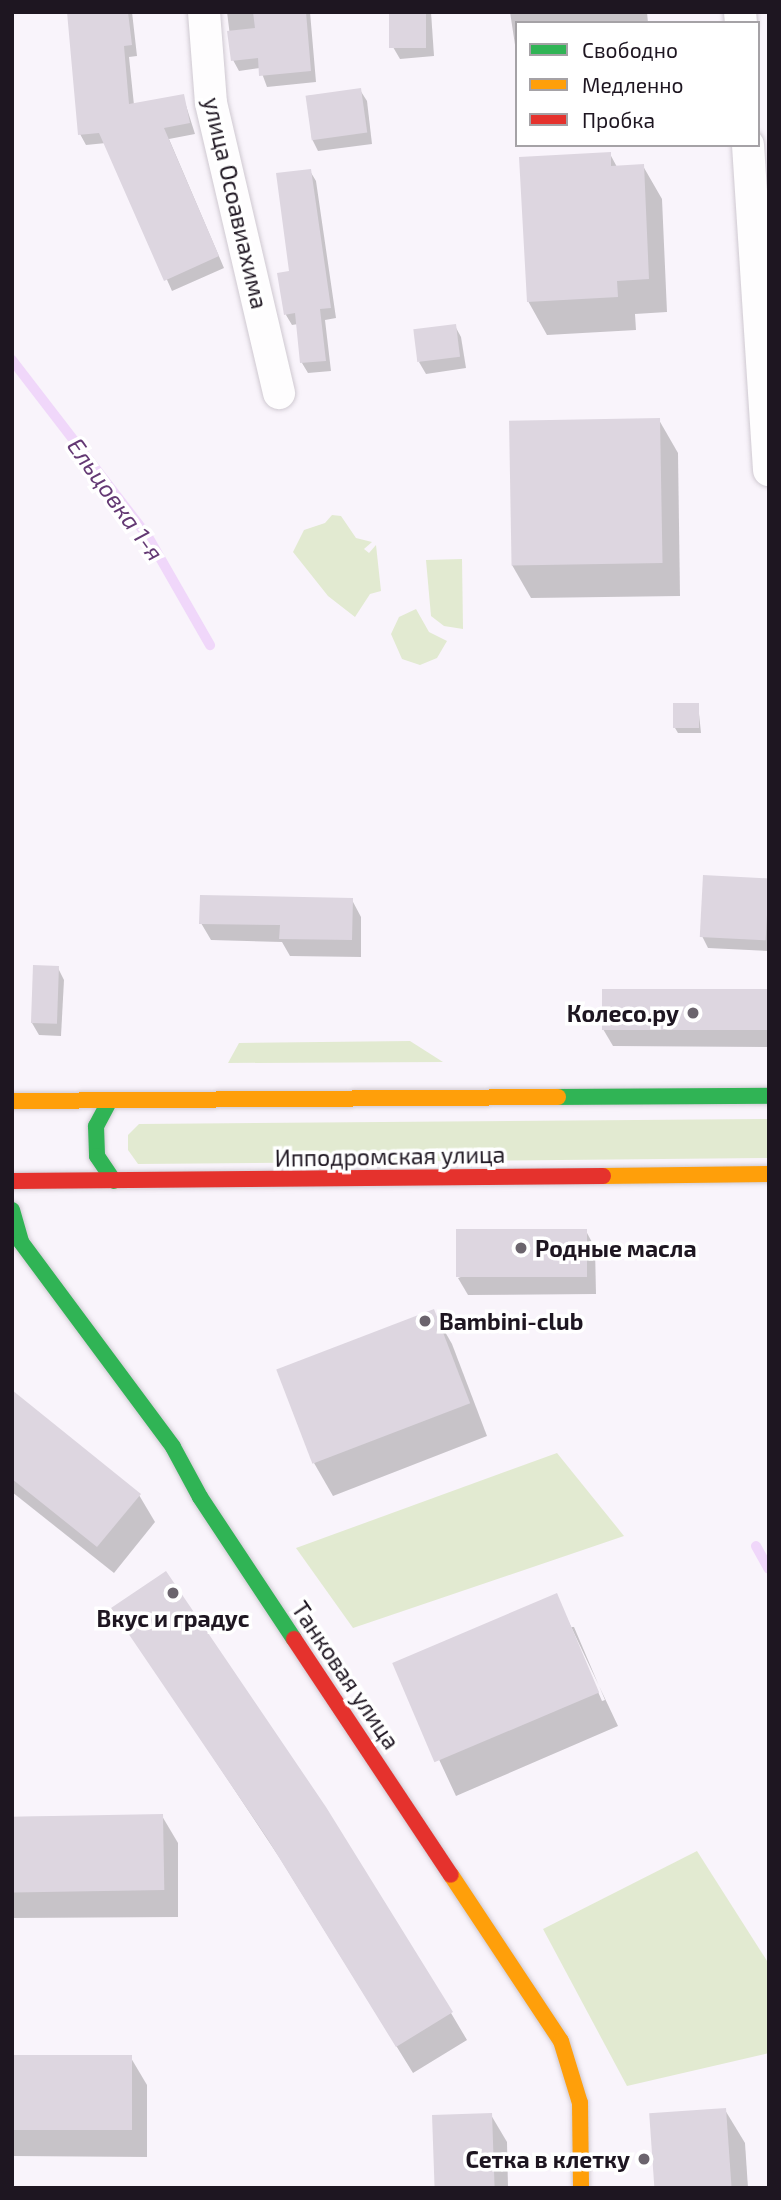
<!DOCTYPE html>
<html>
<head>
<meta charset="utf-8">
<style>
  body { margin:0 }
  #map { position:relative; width:781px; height:2200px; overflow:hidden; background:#f9f4fb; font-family:"Exo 2",sans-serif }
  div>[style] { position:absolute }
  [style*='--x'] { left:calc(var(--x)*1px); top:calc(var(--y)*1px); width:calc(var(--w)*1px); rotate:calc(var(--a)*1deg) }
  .green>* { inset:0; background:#e2ead1 }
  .shadow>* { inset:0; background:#0003 }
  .stream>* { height:10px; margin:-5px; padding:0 5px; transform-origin:5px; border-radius:5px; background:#f0d7fa }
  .building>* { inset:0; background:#ddd6e0; transform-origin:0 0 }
  .roads { filter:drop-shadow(0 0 2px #cfc9d1) drop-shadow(0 0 2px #cfc9d1) }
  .street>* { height:32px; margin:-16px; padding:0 16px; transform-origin:16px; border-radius:16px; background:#fefdfe }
  .fast>* { height:16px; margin:-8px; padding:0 8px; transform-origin:8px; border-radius:8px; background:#30b455 }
  .slow>* { height:16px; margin:-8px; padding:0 8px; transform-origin:8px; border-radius:8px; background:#ff9f0a }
  .jam>* { height:16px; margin:-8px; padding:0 8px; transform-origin:8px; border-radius:8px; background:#e5322d }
  .dots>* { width:19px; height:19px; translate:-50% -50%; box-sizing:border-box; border:4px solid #fff; border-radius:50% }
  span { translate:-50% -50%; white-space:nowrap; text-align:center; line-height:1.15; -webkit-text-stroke:7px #fff; paint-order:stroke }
  .street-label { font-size:23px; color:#1e1621 }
  .poi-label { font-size:23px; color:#1e1621; font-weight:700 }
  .right { translate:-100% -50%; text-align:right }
  .left { translate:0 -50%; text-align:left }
  .water-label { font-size:24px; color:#643974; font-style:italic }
  .frame { position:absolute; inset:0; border:14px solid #1e1621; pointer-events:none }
  .legend { position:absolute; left:515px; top:21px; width:245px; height:126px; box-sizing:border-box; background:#fff; border:2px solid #a5a2a6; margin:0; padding:9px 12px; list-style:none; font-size:21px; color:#1e1621 }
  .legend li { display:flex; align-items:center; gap:14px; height:35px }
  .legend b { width:35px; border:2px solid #a5a2a6 }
</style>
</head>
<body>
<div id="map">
  <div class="green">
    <div style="clip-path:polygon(332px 515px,341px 516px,356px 538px,372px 542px,364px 549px,369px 553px,376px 545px,381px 591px,370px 594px,355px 617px,328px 596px,293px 552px,304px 530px,325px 523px)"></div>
    <div style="clip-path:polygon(462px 559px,463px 629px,444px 626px,431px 616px,426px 560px)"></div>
    <div style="clip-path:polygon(416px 609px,429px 632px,447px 641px,437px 658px,420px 665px,402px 659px,391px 634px,399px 617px)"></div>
    <div style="clip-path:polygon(410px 1041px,443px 1062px,228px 1063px,239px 1043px)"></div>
    <div style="clip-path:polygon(769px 1119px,769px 1158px,138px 1164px,128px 1150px,128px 1135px,139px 1124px)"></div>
    <div style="clip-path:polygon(557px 1453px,624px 1536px,353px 1628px,296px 1548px)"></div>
    <div style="clip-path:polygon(697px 1851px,769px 1964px,769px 2053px,627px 2086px,543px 1929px)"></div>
  </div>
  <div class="shadow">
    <div style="clip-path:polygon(69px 12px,132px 12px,137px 56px,129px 57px,134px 105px,183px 96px,195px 134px,169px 139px,224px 268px,172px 291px,106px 143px,86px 145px,80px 134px)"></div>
    <div style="clip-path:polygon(227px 12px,310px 12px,316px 82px,267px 87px,260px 68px,239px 71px,233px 60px)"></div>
    <div style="clip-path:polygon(391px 12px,431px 12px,434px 56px,400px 59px,393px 47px)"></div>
    <div style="clip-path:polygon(510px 12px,647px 12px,648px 23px,517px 23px,517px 58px)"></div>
    <div style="clip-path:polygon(360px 90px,367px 101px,372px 144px,318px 151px,312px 139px,307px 96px)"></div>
    <div style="clip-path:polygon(610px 154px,617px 167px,643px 166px,662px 199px,667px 312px,635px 314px,636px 330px,547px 335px,528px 301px)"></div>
    <div style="clip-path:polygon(310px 171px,316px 181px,336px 318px,325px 320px,331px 371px,308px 373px,302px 363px,298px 324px,292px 325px,286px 315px)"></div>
    <div style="clip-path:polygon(455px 326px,461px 337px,466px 368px,426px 374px,419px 362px)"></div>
    <div style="clip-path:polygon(659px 420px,678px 453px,680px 596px,531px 598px,512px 565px)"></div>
    <div style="clip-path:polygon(698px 704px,701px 733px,678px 733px,675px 728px)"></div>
    <div style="clip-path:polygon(769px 880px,769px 951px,708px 948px,702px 936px)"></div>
    <div style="clip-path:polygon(352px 900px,361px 917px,361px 957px,290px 956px,282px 942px,211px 940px,201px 923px)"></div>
    <div style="clip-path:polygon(58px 968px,64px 980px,61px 1036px,39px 1035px,32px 1023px)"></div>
    <div style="clip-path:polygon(769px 991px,769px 1047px,613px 1046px,603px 1029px)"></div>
    <div style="clip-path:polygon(586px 1231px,595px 1248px,596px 1294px,468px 1295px,458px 1278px)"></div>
    <div style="clip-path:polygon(433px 1311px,452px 1344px,487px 1436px,333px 1496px,314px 1463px)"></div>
    <div style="clip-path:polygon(12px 1392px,139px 1495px,155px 1522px,114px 1573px,12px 1492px)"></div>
    <div style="clip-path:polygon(evenodd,556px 1595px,618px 1726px,456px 1796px,395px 1665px,556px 1595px,570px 1627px,574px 1627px,605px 1700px,602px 1701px,570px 1627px)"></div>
    <div style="clip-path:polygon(114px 1608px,451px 2013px,467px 2040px,413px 2073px,281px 1860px)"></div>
    <div style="clip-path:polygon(162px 1816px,178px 1843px,178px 1917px,12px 1918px,12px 1817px)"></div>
    <div style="clip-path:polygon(12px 2057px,131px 2058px,147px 2085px,147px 2157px,12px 2156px)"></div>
    <div style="clip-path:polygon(725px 2110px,745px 2143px,748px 2188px,654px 2188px)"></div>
    <div style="clip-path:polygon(491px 2115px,507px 2142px,508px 2188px,436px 2188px)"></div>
  </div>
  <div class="stream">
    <div style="--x:12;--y:360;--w:221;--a:52.4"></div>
    <div style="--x:147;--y:535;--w:127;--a:60.2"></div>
    <div style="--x:756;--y:1546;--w:26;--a:61"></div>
  </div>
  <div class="building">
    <div style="clip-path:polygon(67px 12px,128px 12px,132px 45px,124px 46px,129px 104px,184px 94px,190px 123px,164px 128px,219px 256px,164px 281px,99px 133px,78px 135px)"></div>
    <div style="clip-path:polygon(253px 12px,306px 12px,311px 71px,259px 76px,258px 58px,231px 61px,227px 31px,255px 28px)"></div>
    <div style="left:389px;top:12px;width:37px;height:36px"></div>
    <div style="left:361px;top:88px;width:45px;height:56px;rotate:82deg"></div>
    <div style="clip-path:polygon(611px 152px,611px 166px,644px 164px,649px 279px,617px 281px,618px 297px,527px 302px,519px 157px)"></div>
    <div style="clip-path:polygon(311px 169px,331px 308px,320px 309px,326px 361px,300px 363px,295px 313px,284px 315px,277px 273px,289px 271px,276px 173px)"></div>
    <div style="left:456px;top:324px;width:33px;height:43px;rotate:83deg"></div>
    <div style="left:660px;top:418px;width:145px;height:151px;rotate:89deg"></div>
    <div style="left:673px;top:703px;width:26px;height:25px"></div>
    <div style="left:703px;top:875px;width:66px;height:62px;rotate:3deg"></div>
    <div style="clip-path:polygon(200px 895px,353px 898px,352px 940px,279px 939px,280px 925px,199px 924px)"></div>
    <div style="left:33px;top:965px;width:26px;height:58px;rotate:2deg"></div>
    <div style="left:602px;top:989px;width:167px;height:41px"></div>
    <div style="left:587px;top:1229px;width:48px;height:131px;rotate:90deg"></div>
    <div style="left:434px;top:1309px;width:101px;height:169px;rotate:69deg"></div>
    <div style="clip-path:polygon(12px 1390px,141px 1494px,97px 1547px,12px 1479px)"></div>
    <div style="clip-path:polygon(166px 1571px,326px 1807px,453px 2012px,396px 2047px,267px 1838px,111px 1608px)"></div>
    <div style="left:557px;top:1593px;width:108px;height:179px;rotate:67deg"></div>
    <div style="left:163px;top:1814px;width:76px;height:151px;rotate:89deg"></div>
    <div style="left:12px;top:2055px;width:120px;height:75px"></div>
    <div style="left:726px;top:2108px;width:80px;height:77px;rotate:86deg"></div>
    <div style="left:492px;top:2113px;width:75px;height:60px;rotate:88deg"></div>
  </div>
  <div class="roads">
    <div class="street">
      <div style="--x:204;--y:12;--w:91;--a:85.6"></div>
      <div style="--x:211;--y:103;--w:298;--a:76.8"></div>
      <div style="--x:740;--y:12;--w:11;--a:85"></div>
      <div style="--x:748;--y:145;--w:326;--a:86.3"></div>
    </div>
    <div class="fast">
      <div style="--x:558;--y:1097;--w:211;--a:-0.3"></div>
      <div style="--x:110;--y:1100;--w:30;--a:118"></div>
      <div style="--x:96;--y:1126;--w:30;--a:88"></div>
      <div style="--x:97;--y:1156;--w:30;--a:56"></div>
      <div style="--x:12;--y:1210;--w:33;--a:74"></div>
      <div style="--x:21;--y:1242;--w:255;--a:53.4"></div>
      <div style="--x:173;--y:1447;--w:57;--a:61.6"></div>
      <div style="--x:200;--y:1497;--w:170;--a:56.5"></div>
    </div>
    <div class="slow">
      <div style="--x:12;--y:1101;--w:546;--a:-0.42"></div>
      <div style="--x:603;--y:1176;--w:166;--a:-0.7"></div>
      <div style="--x:451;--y:1875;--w:199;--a:56.5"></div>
      <div style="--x:561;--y:2041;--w:65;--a:73"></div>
      <div style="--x:580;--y:2103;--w:85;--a:89.3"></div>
    </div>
    <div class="jam">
      <div style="--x:12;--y:1181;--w:591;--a:-0.48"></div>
      <div style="--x:294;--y:1639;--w:283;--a:56.4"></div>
    </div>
  </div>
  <div class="dots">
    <div style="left:693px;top:1013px;background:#6b646d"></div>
    <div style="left:521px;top:1248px;background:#6b646d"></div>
    <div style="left:425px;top:1321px;background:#6b646d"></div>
    <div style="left:173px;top:1593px;background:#6b646d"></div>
    <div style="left:644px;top:2159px;background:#6b646d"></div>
  </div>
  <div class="street-label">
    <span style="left:236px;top:203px;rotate:77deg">улица Осоавиахима</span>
    <span style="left:390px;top:1156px;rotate:-1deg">Ипподромская улица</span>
    <span style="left:346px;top:1675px;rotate:56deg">Танковая улица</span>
  </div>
  <div class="poi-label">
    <span class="right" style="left:679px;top:1013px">Колесо.ру</span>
    <span class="left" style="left:535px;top:1248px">Родные масла</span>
    <span class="left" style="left:439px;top:1321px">Bambini-club</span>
    <span style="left:173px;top:1618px">Вкус и градус</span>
    <span class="right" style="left:630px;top:2159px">Сетка в клетку</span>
  </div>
  <div class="water-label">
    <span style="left:116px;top:499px;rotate:54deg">Ельцовка 1-я</span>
  </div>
  <div class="frame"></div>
  <ul class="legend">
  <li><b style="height:9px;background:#30b455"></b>Свободно</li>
  <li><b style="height:9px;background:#ff9f0a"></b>Медленно</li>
  <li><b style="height:9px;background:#e5322d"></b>Пробка</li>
  </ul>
</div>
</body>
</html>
